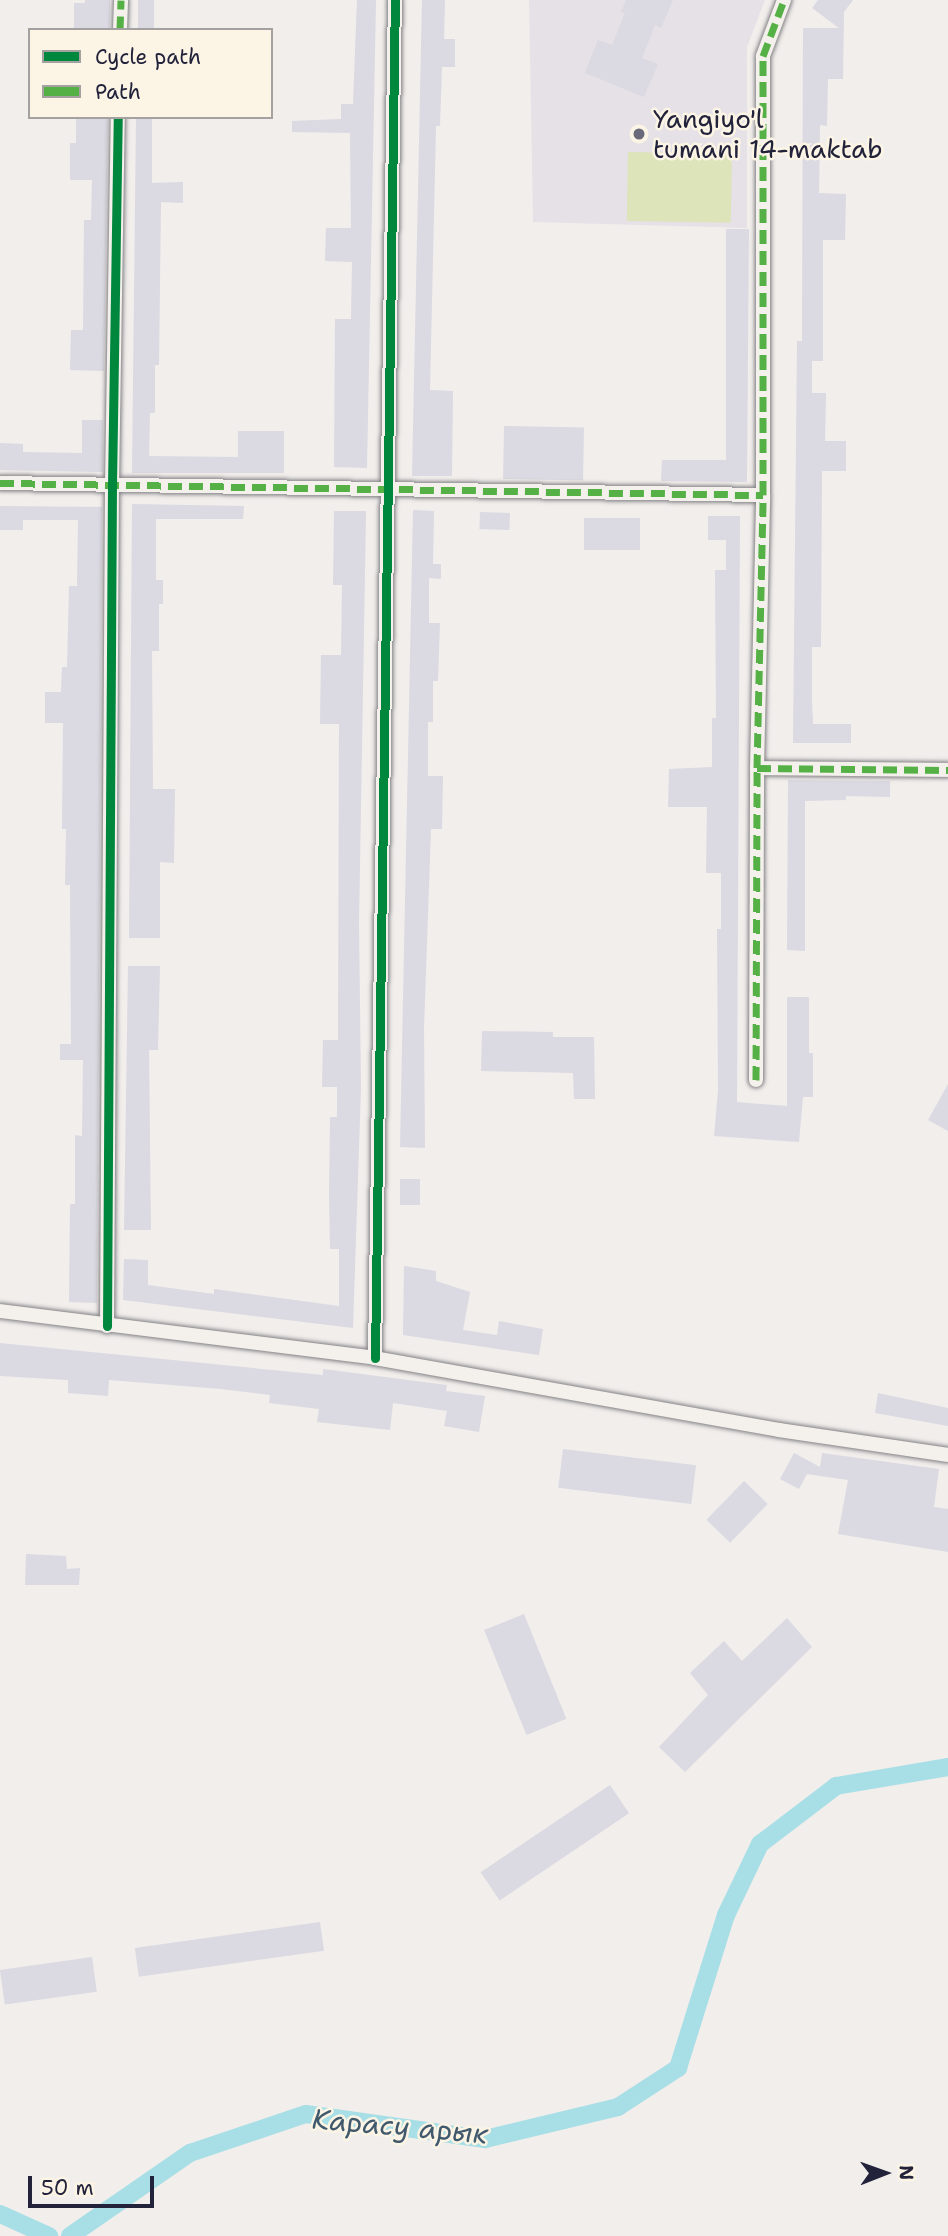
<!DOCTYPE html>
<html>
<head>
<meta charset="utf-8">
<style>
  body { margin:0 }
  #map { position:relative; width:948px; height:2236px; overflow:hidden; background:#f1eeec; font-family:"Shantell Sans",sans-serif }
  div>[style] { position:absolute }
  [style*='--x'] { left:calc(var(--x)*1px); top:calc(var(--y)*1px); width:calc(var(--w)*1px); rotate:calc(var(--a)*1deg) }
  .built>* { inset:0; background:#e6e1e6 }
  .green>* { inset:0; background:#dde4b9; transform-origin:0 0 }
  .canal>* { height:18px; margin:-9px; padding:0 9px; transform-origin:9px; border-radius:9px; background:#a8dfe6 }
  .building>* { inset:0; background:#dbd9e1; transform-origin:0 0 }
  .roads { filter:drop-shadow(0 0 2px #848286) drop-shadow(0 0 2px #848286) }
  .street>* { height:14px; margin:-7px; padding:0 7px; transform-origin:7px; border-radius:7px; background:#f4f1ec }
  .quiet>* { height:7px; margin-top:-3.5px; transform-origin:0; background:repeating-linear-gradient(90deg,#55b146 0 14px,transparent 0 21px) }
  .cycleway>* { height:9px; margin:-4.5px; padding:0 4.5px; transform-origin:4.5px; border-radius:4.5px; background:#00873e }
  .dots>* { width:19px; height:19px; translate:-50% -50%; box-sizing:border-box; border:4px solid #fcf5e5; border-radius:50% }
  span { translate:-50% -50%; white-space:nowrap; text-align:center; line-height:1.15; -webkit-text-stroke:5px #fcf5e5; paint-order:stroke }
  .poi-label { font-size:26px; color:#22223b }
  .left { translate:0 -50%; text-align:left }
  .water-label { font-size:28px; color:#41596d; font-style:italic }
  .legend { position:absolute; left:28px; top:28px; width:245px; height:91px; box-sizing:border-box; background:#fcf5e5; border:2px solid #a5a1a1; margin:0; padding:9px 12px; list-style:none; font-size:21px; color:#22223b }
  .legend li { display:flex; align-items:center; gap:14px; height:35px }
  .legend b { width:35px; border:2px solid #a5a1a1 }
  .north { position:absolute; left:850px; top:2138px; width:70px; height:70px; -webkit-text-stroke:5px #fcf5e5; paint-order:stroke; rotate:89deg; font-size:19px; font-weight:700; line-height:28px; text-align:center; color:#22223b }
  .north::after { content:''; display:block; margin:auto; width:24px; height:32px; background:#22223b; clip-path:polygon(50% 0,100% 100%,50% 72%,0 100%) }
  .scale { position:absolute; left:28px; top:2176px; width:126px; height:32px; box-sizing:border-box; border:4px solid #22223b; border-top:0; padding-left:9px; font-size:21px; line-height:24px; white-space:nowrap; color:#22223b; -webkit-text-stroke:5px #fcf5e5; paint-order:stroke }
</style>
</head>
<body>
<div id="map">
  <div class="built">
    <div style="clip-path:polygon(529px 0,765px 0,747px 47px,747px 228px,533px 222px)"></div>
  </div>
  <div class="green">
    <div style="left:628px;top:152px;width:104px;height:69px;rotate:1deg"></div>
  </div>
  <div class="canal">
    <div style="--x:0;--y:2214;--w:54;--a:24.2"></div>
    <div style="--x:70;--y:2236;--w:146;--a:-34.7"></div>
    <div style="--x:190;--y:2153;--w:122;--a:-18.6"></div>
    <div style="--x:306;--y:2114;--w:181;--a:8"></div>
    <div style="--x:485;--y:2139;--w:137;--a:-13.5"></div>
    <div style="--x:618;--y:2107;--w:72;--a:-33"></div>
    <div style="--x:678;--y:2068;--w:160;--a:-72.6"></div>
    <div style="--x:726;--y:1915;--w:79;--a:-64.4"></div>
    <div style="--x:760;--y:1844;--w:96;--a:-37.3"></div>
    <div style="--x:836;--y:1786;--w:114;--a:-9.6"></div>
  </div>
  <div class="building">
    <div style="clip-path:polygon(85px 0,110px 0,110px 30px,74px 30px,74px 3px,85px 3px)"></div>
    <div style="left:138px;top:0;width:16px;height:30px"></div>
    <div style="clip-path:polygon(357px 0,376px 0,367px 468px,334px 467px,335px 319px,351px 319px,352px 262px,325px 261px,326px 228px,351px 228px,350px 133px,292px 132px,292px 121px,341px 119px,341px 104px,353px 104px)"></div>
    <div style="clip-path:polygon(422px 0,445px 0,444px 39px,455px 39px,455px 67px,442px 67px,440px 126px,436px 126px,430px 390px,453px 391px,452px 476px,412px 476px)"></div>
    <div style="clip-path:polygon(626px 0,673px 0,661px 28px,655px 25px,642px 58px,658px 64px,644px 97px,585px 73px,598px 40px,612px 45px,625px 13px,621px 12px)"></div>
    <div style="clip-path:polygon(818px 0,853px 0,844px 12px,843px 79px,828px 79px,827px 126px,820px 125px,819px 193px,846px 194px,845px 240px,823px 240px,823px 361px,812px 361px,812px 393px,826px 393px,825px 441px,846px 441px,846px 471px,822px 471px,821px 647px,812px 647px,812px 701px,813px 724px,851px 724px,851px 743px,793px 743px,797px 341px,802px 341px,803px 28px,839px 28px,812px 8px)"></div>
    <div style="clip-path:polygon(76px 117px,108px 117px,104px 371px,70px 370px,71px 330px,83px 330px,84px 220px,91px 220px,92px 180px,70px 180px,70px 143px,76px 143px)"></div>
    <div style="clip-path:polygon(136px 117px,152px 117px,152px 183px,183px 182px,183px 203px,161px 202px,159px 365px,155px 365px,155px 413px,150px 413px,149px 456px,238px 457px,238px 431px,284px 431px,284px 473px,132px 473px)"></div>
    <div style="clip-path:polygon(726px 229px,749px 229px,747px 482px,661px 481px,662px 460px,726px 460px)"></div>
    <div style="clip-path:polygon(82px 420px,103px 420px,103px 472px,0 470px,0 443px,23px 444px,23px 452px,82px 453px)"></div>
    <div style="left:504px;top:426px;width:80px;height:53px;rotate:1deg"></div>
    <div style="clip-path:polygon(132px 504px,244px 506px,243px 519px,156px 519px,156px 580px,163px 580px,163px 604px,159px 604px,159px 651px,152px 651px,153px 789px,175px 789px,174px 863px,160px 862px,160px 938px,129px 938px)"></div>
    <div style="clip-path:polygon(0 506px,102px 507px,97px 1303px,69px 1302px,70px 1204px,75px 1204px,75px 1135px,82px 1136px,83px 1060px,60px 1060px,60px 1044px,71px 1044px,70px 885px,65px 885px,66px 829px,62px 829px,63px 723px,45px 723px,45px 692px,61px 692px,62px 667px,67px 667px,69px 586px,77px 586px,78px 520px,23px 520px,23px 530px,0 530px)"></div>
    <div style="clip-path:polygon(413px 510px,434px 511px,433px 564px,441px 564px,441px 579px,429px 578px,429px 623px,440px 623px,438px 681px,433px 681px,433px 722px,428px 722px,428px 776px,443px 776px,442px 829px,431px 829px,424px 1028px,425px 1148px,400px 1147px)"></div>
    <div style="clip-path:polygon(334px 511px,366px 511px,359px 924px,361px 1088px,353px 1328px,123px 1300px,124px 1259px,148px 1260px,148px 1285px,214px 1294px,214px 1289px,339px 1306px,339px 1249px,330px 1249px,329px 1195px,330px 1117px,337px 1117px,337px 1087px,322px 1087px,323px 1040px,338px 1040px,339px 724px,320px 724px,321px 655px,341px 655px,342px 585px,333px 585px)"></div>
    <div style="left:480px;top:512px;width:30px;height:17px;rotate:2deg"></div>
    <div style="clip-path:polygon(708px 516px,740px 516px,737px 1102px,787px 1106px,787px 997px,809px 997px,809px 1053px,813px 1053px,813px 1097px,803px 1097px,799px 1142px,714px 1136px,718px 1091px,717px 929px,721px 929px,721px 873px,706px 873px,707px 807px,668px 807px,669px 769px,712px 767px,712px 718px,716px 718px,715px 570px,726px 570px,726px 540px,708px 540px)"></div>
    <div style="left:584px;top:518px;width:56px;height:32px"></div>
    <div style="clip-path:polygon(788px 780px,890px 781px,890px 797px,846px 796px,846px 800px,805px 801px,805px 951px,787px 950px)"></div>
    <div style="clip-path:polygon(128px 966px,160px 966px,158px 1050px,149px 1050px,151px 1230px,124px 1230px)"></div>
    <div style="clip-path:polygon(482px 1031px,553px 1032px,553px 1037px,594px 1037px,595px 1099px,574px 1099px,573px 1073px,481px 1071px)"></div>
    <div style="clip-path:polygon(948px 1084px,948px 1131px,928px 1120px)"></div>
    <div style="left:400px;top:1179px;width:20px;height:26px"></div>
    <div style="clip-path:polygon(404px 1266px,436px 1271px,436px 1281px,470px 1292px,463px 1330px,497px 1335px,499px 1321px,543px 1329px,539px 1355px,403px 1335px)"></div>
    <div style="clip-path:polygon(0 1343px,323px 1375px,323px 1369px,447px 1385px,446px 1391px,485px 1396px,479px 1432px,444px 1426px,447px 1411px,393px 1403px,390px 1430px,317px 1422px,319px 1409px,269px 1403px,270px 1395px,221px 1389px,109px 1380px,108px 1396px,68px 1393px,68px 1380px,0 1376px)"></div>
    <div style="clip-path:polygon(878px 1393px,948px 1408px,948px 1426px,875px 1413px)"></div>
    <div style="left:563px;top:1449px;width:134px;height:39px;rotate:7deg"></div>
    <div style="clip-path:polygon(794px 1453px,820px 1467px,822px 1453px,939px 1469px,934px 1507px,948px 1509px,948px 1552px,838px 1534px,848px 1480px,807px 1474px,799px 1489px,780px 1479px)"></div>
    <div style="left:744px;top:1481px;width:33px;height:54px;rotate:44deg"></div>
    <div style="clip-path:polygon(26px 1554px,66px 1556px,67px 1569px,80px 1568px,79px 1585px,25px 1585px)"></div>
    <div style="left:524px;top:1614px;width:113px;height:43px;rotate:68deg"></div>
    <div style="clip-path:polygon(787px 1618px,812px 1647px,685px 1772px,659px 1747px,708px 1695px,690px 1673px,724px 1641px,742px 1661px)"></div>
    <div style="left:610px;top:1785px;width:34px;height:156px;rotate:56deg"></div>
    <div style="left:320px;top:1922px;width:29px;height:187px;rotate:82deg"></div>
    <div style="left:92px;top:1957px;width:35px;height:93px;rotate:82deg"></div>
  </div>
  <div class="roads">
    <div class="street">
      <div style="--x:120;--y:30;--w:30;--a:-88"></div>
      <div style="--x:0;--y:483;--w:763;--a:0.9"></div>
      <div style="--x:757;--y:768;--w:191;--a:0.6"></div>
      <div style="--x:756;--y:1080;--w:312;--a:-89.8"></div>
      <div style="--x:757;--y:768;--w:273;--a:-88.7"></div>
      <div style="--x:763;--y:495;--w:439;--a:-90"></div>
      <div style="--x:763;--y:56;--w:60;--a:-69.4"></div>
      <div style="--x:0;--y:1311;--w:378;--a:7.1"></div>
      <div style="--x:375;--y:1358;--w:410;--a:10.1"></div>
      <div style="--x:779;--y:1430;--w:171;--a:8.4"></div>
      <div style="--x:107;--y:1326;--w:841;--a:-89.66"></div>
      <div style="--x:112;--y:485;--w:368;--a:-89.1"></div>
      <div style="--x:375;--y:1358;--w:1358;--a:-89.16"></div>
    </div>
  </div>
  <div class="quiet">
    <div style="--x:120;--y:30;--w:30;--a:-88"></div>
    <div style="--x:0;--y:483;--w:763;--a:0.9"></div>
    <div style="--x:757;--y:768;--w:191;--a:0.6"></div>
    <div style="--x:756;--y:1080;--w:312;--a:-89.8"></div>
    <div style="--x:757;--y:768;--w:273;--a:-88.7"></div>
    <div style="--x:763;--y:495;--w:439;--a:-90"></div>
    <div style="--x:763;--y:56;--w:60;--a:-69.4"></div>
  </div>
  <div class="cycleway">
    <div style="--x:107;--y:1326;--w:841;--a:-89.66"></div>
    <div style="--x:112;--y:485;--w:368;--a:-89.1"></div>
    <div style="--x:375;--y:1358;--w:1358;--a:-89.16"></div>
  </div>
  <div class="dots">
    <div style="left:639px;top:134px;background:#6a6979"></div>
  </div>
  <div class="poi-label">
    <span class="left" style="left:653px;top:134px">Yangiyo'l<br>tumani 14-maktab</span>
  </div>
  <div class="water-label">
    <span style="left:400px;top:2126px;rotate:5deg">Карасу арык</span>
  </div>
  <ul class="legend">
  <li><b style="height:9px;background:#00873e"></b>Cycle path</li>
  <li><b style="height:9px;background:#55b146"></b>Path</li>
  </ul>
  <div class="north">N</div>
  <div class="scale">50 m</div>
</div>
</body>
</html>
